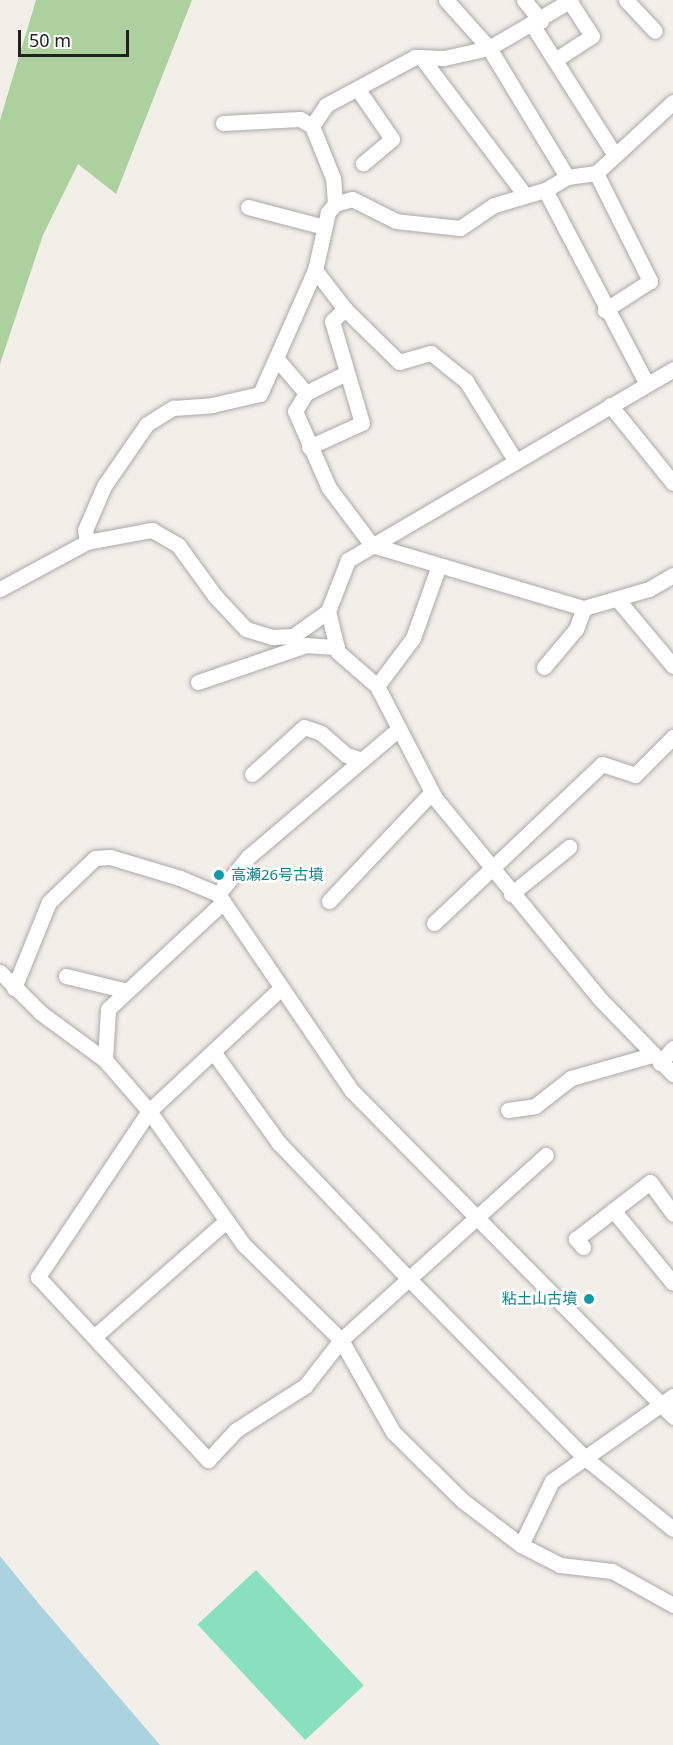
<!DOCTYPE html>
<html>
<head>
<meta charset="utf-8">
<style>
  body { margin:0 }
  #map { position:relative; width:673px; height:1745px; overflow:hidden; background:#f2efe9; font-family:"Noto Sans","Noto Sans JP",sans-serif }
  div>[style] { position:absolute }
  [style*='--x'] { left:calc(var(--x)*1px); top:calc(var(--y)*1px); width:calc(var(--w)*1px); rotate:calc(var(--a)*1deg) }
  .forest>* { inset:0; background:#add19e }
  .pitch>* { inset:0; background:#88e0be; transform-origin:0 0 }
  .water>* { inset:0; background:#aad3df }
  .roads { filter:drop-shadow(0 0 2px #a9a9a9) drop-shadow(0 0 2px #a9a9a9) }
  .minor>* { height:15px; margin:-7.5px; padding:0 7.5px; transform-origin:7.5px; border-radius:7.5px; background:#fff }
  .dots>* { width:16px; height:16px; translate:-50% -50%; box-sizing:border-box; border:3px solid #fff; border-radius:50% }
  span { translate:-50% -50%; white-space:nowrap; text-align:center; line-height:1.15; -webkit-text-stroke:5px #fff; paint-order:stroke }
  .culture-label { font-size:15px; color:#0d838f }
  .left { translate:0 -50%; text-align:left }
  .right { translate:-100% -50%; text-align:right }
  .scale { position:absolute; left:18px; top:30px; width:111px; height:27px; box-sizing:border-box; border:3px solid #222; border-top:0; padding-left:8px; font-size:18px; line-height:21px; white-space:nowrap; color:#222; -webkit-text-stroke:4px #fff; paint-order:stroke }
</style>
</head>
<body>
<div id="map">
  <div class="forest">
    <div style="clip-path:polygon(36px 0,192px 0,116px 194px,78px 164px,43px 235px,0 364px,0 120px)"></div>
  </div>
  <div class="pitch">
    <div style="left:256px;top:1570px;width:158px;height:80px;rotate:47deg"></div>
  </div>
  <div class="water">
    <div style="clip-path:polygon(0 1556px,39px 1604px,160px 1745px,0 1745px)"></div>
  </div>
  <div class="roads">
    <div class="minor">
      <div style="--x:446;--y:0;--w:64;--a:48.1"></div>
      <div style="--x:489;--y:48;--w:151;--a:58.8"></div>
      <div style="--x:524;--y:0;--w:27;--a:51"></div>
      <div style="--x:626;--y:0;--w:42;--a:46.9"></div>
      <div style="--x:533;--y:26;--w:153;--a:57.6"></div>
      <div style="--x:421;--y:57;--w:173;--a:53"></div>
      <div style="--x:555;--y:60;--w:44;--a:-33"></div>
      <div style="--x:592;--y:36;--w:40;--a:-122.9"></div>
      <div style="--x:359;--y:91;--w:58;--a:55.5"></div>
      <div style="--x:392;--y:139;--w:38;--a:140"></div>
      <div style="--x:673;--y:102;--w:105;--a:137.3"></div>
      <div style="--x:596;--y:173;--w:29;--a:172"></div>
      <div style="--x:567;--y:177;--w:26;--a:149"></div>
      <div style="--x:545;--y:190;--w:53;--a:163.6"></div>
      <div style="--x:494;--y:205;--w:41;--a:145.9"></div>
      <div style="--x:460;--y:228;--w:64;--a:-173.8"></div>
      <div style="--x:396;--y:221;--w:49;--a:-153.4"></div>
      <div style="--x:352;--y:199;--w:18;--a:164"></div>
      <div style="--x:335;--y:204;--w:11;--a:131"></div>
      <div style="--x:328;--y:212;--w:59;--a:102.6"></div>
      <div style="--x:315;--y:270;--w:96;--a:113.9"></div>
      <div style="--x:276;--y:358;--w:46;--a:49.4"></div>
      <div style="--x:306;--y:393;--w:21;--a:121"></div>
      <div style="--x:295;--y:411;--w:84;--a:66.2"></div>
      <div style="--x:329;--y:488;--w:71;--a:53"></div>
      <div style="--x:372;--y:545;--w:221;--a:16.6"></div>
      <div style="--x:584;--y:608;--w:68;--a:-16.3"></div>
      <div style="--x:649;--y:589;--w:28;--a:-30"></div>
      <div style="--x:223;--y:123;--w:77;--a:-3"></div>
      <div style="--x:300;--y:119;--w:14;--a:30"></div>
      <div style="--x:596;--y:173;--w:121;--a:63.4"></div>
      <div style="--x:650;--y:281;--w:54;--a:147.2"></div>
      <div style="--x:545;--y:190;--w:219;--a:62.3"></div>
      <div style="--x:335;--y:204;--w:26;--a:-94"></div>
      <div style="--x:333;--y:178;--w:56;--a:-112"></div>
      <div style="--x:312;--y:126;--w:25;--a:-56"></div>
      <div style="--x:326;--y:105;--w:101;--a:-28.3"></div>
      <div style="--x:415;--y:57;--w:29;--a:2"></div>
      <div style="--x:444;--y:58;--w:46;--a:-12.5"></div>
      <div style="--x:489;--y:48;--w:95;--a:-30.3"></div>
      <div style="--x:248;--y:207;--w:79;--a:14.7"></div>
      <div style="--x:315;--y:270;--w:49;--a:52.4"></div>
      <div style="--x:345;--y:309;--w:76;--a:44.5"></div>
      <div style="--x:399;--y:362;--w:33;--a:-16"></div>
      <div style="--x:431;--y:353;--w:45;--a:38.7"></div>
      <div style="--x:466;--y:381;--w:93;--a:58.2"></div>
      <div style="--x:306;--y:393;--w:45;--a:-26.6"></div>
      <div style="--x:610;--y:405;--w:100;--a:51.1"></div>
      <div style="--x:309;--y:447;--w:58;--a:-24.4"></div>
      <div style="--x:362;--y:423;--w:106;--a:-106.4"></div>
      <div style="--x:332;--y:321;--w:18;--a:-43"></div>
      <div style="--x:87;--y:542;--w:12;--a:-99"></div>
      <div style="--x:85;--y:530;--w:48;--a:-66.6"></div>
      <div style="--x:104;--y:486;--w:75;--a:-55.3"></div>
      <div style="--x:147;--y:424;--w:31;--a:-32"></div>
      <div style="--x:173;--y:408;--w:39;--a:-4"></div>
      <div style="--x:212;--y:405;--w:49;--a:-12.9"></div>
      <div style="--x:260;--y:394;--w:39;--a:-66"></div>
      <div style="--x:0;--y:589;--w:99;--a:-28.4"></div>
      <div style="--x:87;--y:542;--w:66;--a:-10.5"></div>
      <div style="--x:152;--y:530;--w:30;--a:30"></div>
      <div style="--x:178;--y:545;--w:63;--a:54"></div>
      <div style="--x:215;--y:596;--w:45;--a:46.8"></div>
      <div style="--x:246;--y:629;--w:27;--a:17"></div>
      <div style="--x:272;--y:637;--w:21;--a:-3"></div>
      <div style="--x:293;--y:636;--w:43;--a:-35.5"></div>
      <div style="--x:328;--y:611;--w:55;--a:-68.6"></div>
      <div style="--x:348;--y:560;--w:377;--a:-30.4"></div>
      <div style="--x:618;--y:600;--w:86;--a:50.2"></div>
      <div style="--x:328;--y:611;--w:42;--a:76.3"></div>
      <div style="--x:338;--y:652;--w:52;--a:41.1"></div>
      <div style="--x:377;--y:686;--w:126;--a:62.6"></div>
      <div style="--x:435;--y:798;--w:260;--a:50.6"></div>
      <div style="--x:600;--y:999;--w:105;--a:45.8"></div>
      <div style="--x:544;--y:667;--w:50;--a:-49.9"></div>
      <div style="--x:576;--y:629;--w:22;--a:-69"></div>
      <div style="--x:198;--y:682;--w:114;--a:-18.9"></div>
      <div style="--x:306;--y:645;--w:31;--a:4"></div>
      <div style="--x:377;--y:686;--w:60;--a:-53.1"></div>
      <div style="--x:413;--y:638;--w:74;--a:-70.3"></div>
      <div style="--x:252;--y:774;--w:70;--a:-42.1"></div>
      <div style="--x:304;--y:727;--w:18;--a:19"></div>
      <div style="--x:321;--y:733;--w:33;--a:41"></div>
      <div style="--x:346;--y:755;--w:17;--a:17"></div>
      <div style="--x:218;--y:894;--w:48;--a:-51"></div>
      <div style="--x:248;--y:857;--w:196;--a:-40.4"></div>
      <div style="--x:511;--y:894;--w:75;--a:-39"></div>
      <div style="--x:329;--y:901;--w:150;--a:-46.6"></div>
      <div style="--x:434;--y:923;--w:231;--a:-43.4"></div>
      <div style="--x:602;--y:764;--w:35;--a:18"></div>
      <div style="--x:635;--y:775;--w:54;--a:-45"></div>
      <div style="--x:0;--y:972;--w:58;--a:45"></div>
      <div style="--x:41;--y:1013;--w:79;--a:36.3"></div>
      <div style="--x:105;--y:1060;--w:67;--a:49.2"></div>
      <div style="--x:149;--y:1111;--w:164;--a:54.7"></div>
      <div style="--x:244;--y:1245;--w:136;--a:44.4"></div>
      <div style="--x:341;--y:1340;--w:106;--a:60.5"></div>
      <div style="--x:393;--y:1432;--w:98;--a:44.6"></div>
      <div style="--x:463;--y:1501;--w:73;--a:37.2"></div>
      <div style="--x:521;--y:1545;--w:44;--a:27.1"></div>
      <div style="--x:560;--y:1565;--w:52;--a:6.6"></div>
      <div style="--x:612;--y:1571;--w:70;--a:29.1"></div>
      <div style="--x:66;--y:976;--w:59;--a:13.8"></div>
      <div style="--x:14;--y:988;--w:93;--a:-67.9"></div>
      <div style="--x:49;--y:902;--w:64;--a:-43.7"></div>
      <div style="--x:95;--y:858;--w:15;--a:-4"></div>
      <div style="--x:110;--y:857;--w:73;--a:16.7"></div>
      <div style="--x:180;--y:878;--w:41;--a:22.8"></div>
      <div style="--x:218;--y:894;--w:238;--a:55.8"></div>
      <div style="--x:352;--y:1091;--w:458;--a:45.4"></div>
      <div style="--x:281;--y:988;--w:180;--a:137"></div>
      <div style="--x:149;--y:1111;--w:200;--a:123.8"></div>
      <div style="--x:38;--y:1277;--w:250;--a:47.1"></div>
      <div style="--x:208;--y:1460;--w:41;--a:-47"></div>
      <div style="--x:236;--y:1430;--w:82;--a:-32.5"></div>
      <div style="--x:305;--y:1386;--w:58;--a:-52"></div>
      <div style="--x:341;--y:1340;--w:276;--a:-42.1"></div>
      <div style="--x:214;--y:1053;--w:111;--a:54.2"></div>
      <div style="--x:279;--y:1143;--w:188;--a:46.3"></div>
      <div style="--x:409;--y:1279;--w:250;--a:45.5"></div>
      <div style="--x:584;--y:1457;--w:114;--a:39"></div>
      <div style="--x:105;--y:1060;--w:51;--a:-86.6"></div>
      <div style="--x:108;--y:1009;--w:156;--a:-42.9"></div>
      <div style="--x:660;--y:1063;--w:20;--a:-49"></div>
      <div style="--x:508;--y:1110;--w:27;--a:-8"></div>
      <div style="--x:535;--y:1106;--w:46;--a:-37.9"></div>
      <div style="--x:571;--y:1078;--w:84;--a:-15.9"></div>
      <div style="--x:613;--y:1210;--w:94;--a:50.6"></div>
      <div style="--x:583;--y:1247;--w:11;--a:-131"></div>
      <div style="--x:576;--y:1239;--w:93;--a:-37.6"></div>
      <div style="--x:650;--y:1182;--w:39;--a:54"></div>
      <div style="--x:94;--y:1337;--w:176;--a:-41.3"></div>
      <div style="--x:521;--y:1545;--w:71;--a:-64.2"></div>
      <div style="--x:552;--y:1481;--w:148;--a:-35.1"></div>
    </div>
  </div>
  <div class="dots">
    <div style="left:219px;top:875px;background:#0f9aa8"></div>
    <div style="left:589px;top:1299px;background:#0f9aa8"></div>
  </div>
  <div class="culture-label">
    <span class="left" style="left:231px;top:875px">高瀬26号古墳</span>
    <span class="right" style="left:577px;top:1299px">粘土山古墳</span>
  </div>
  <div class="scale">50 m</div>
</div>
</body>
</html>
